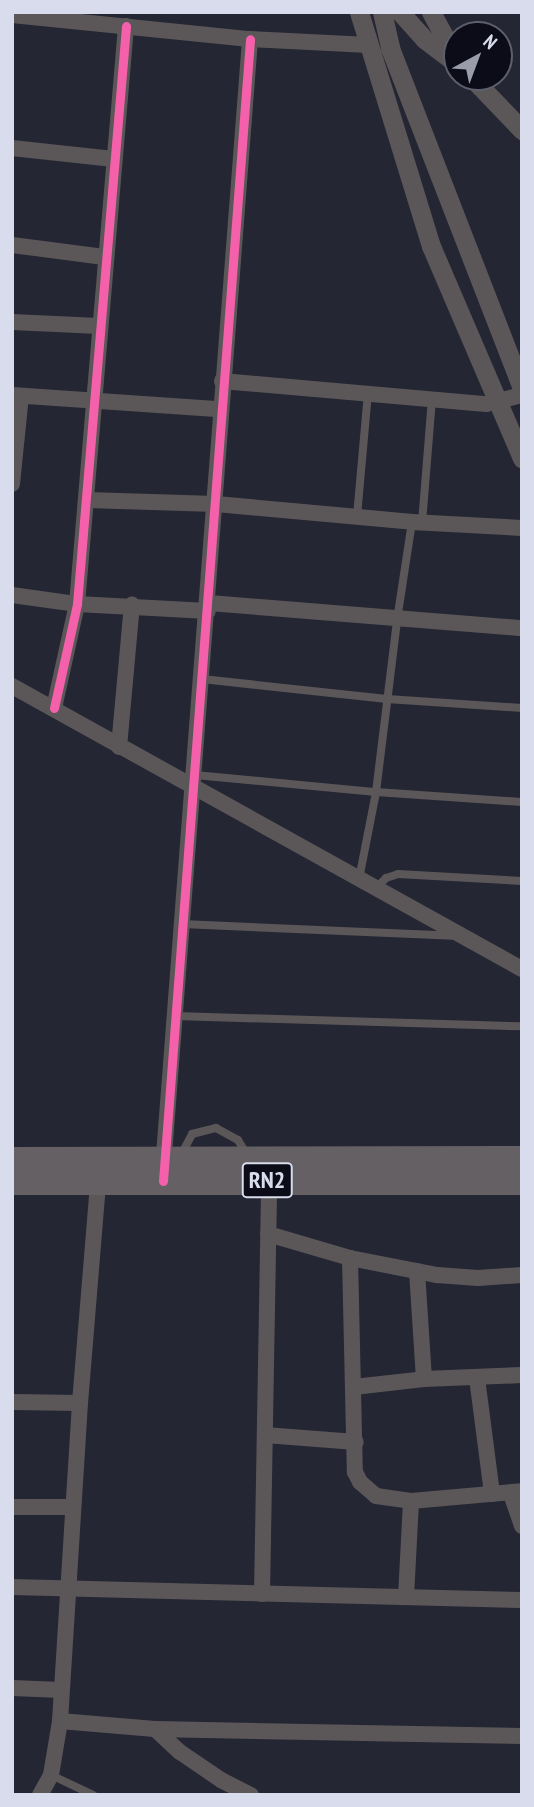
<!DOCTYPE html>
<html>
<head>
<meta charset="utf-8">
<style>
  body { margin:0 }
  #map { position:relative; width:534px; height:1807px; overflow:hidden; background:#252633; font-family:"PT Sans Narrow",sans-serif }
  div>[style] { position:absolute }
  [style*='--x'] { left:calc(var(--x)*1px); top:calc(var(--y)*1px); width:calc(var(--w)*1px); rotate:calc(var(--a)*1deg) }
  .service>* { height:8px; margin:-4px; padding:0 4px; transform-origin:4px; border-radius:4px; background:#5b5759 }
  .minor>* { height:16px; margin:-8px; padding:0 8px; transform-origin:8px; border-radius:8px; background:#5b5759 }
  .tertiary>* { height:19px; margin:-9.5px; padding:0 9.5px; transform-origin:9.5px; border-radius:9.5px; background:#5b5759 }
  .trunk>* { height:26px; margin:-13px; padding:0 13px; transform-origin:13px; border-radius:13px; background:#646064 }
  .cycleway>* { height:9px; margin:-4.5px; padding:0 4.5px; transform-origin:4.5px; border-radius:4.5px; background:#f560ab }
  span { translate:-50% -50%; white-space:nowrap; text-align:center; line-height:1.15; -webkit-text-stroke:5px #0b0c17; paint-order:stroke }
  .shield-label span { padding:2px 5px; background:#0b0c17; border:2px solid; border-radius:5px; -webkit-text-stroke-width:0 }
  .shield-label { font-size:24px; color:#d9dcec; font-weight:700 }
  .frame { position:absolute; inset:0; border:14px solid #d9dcec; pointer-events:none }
  .north { position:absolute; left:443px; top:21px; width:70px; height:70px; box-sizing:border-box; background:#0b0c17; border:2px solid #5d5f6c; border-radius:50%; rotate:41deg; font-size:19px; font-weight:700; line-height:28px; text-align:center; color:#d9dcec }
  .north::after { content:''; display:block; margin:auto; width:24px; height:32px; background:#9a9cab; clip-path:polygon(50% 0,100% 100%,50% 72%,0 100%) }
</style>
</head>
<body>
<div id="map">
  <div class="service">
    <div style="--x:357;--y:516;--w:123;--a:-84.9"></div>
    <div style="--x:422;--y:523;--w:125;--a:-85.4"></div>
    <div style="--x:202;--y:679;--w:186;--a:6.2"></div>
    <div style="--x:387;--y:699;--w:135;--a:3.8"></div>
    <div style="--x:195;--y:775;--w:182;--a:5.4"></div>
    <div style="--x:376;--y:792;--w:146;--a:3.9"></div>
    <div style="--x:359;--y:879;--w:89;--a:-78.9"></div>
    <div style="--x:376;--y:792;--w:173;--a:-83"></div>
    <div style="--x:397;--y:620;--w:99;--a:-81.3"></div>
    <div style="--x:376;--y:888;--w:14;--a:-45"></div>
    <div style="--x:386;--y:878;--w:13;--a:-18"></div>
    <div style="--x:398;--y:874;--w:124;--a:3.2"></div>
    <div style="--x:182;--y:924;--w:272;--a:2.5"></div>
    <div style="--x:175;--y:1016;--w:347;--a:1.7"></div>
    <div style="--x:181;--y:1155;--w:24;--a:-62"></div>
    <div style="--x:192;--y:1134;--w:25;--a:-14"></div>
    <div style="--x:216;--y:1128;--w:25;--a:29"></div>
    <div style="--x:238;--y:1140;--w:17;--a:59"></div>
    <div style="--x:51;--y:1775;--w:47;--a:25.5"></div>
  </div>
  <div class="minor">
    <div style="--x:12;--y:15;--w:239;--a:5.8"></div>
    <div style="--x:250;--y:39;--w:119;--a:2.9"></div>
    <div style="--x:12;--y:148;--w:102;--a:6.2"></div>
    <div style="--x:12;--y:245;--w:93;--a:7.4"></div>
    <div style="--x:12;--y:322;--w:87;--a:2.6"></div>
    <div style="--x:222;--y:381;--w:265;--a:5"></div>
    <div style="--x:486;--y:404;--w:37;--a:-14"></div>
    <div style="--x:12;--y:395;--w:208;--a:3.9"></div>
    <div style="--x:12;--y:484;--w:88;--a:-84.2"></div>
    <div style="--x:87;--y:500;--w:129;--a:1.8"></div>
    <div style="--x:216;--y:504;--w:197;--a:5.2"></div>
    <div style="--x:412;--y:522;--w:110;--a:3.1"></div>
    <div style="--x:12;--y:595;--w:66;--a:7.9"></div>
    <div style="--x:77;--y:604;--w:131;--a:3.1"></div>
    <div style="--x:209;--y:603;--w:314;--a:4.6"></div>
    <div style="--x:12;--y:686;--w:583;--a:29.03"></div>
    <div style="--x:54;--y:708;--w:107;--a:-77.5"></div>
    <div style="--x:77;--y:604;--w:580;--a:-85.15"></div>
    <div style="--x:119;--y:747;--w:143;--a:-84.8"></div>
    <div style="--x:163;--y:1168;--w:1132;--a:-85.59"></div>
    <div style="--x:268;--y:1234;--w:85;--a:16.3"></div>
    <div style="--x:350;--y:1258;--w:89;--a:11.1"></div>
    <div style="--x:437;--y:1275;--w:41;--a:4.2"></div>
    <div style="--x:478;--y:1278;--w:44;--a:-3.9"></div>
    <div style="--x:350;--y:1258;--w:214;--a:88.7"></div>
    <div style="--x:355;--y:1472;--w:11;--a:63"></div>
    <div style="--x:360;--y:1482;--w:21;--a:41"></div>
    <div style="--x:376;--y:1496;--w:35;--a:8"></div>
    <div style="--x:411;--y:1501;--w:111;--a:-5.1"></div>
    <div style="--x:417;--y:1271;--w:108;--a:86.3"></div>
    <div style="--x:477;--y:1378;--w:117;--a:82.6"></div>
    <div style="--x:354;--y:1387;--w:70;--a:-6.5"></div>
    <div style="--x:424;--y:1379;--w:98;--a:-2.3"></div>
    <div style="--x:12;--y:1402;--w:68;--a:0.8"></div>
    <div style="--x:265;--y:1435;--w:91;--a:4.4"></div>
    <div style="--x:511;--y:1494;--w:34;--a:71"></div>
    <div style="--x:12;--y:1507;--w:60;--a:0"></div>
    <div style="--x:12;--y:1587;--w:510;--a:1.46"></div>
    <div style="--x:262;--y:1594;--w:418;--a:-89"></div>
    <div style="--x:406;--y:1597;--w:96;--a:-87"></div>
    <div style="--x:12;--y:1688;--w:49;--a:2.3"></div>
    <div style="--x:60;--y:1721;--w:95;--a:4.8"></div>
    <div style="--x:155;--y:1729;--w:367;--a:1.1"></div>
    <div style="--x:155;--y:1729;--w:34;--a:43"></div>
    <div style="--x:180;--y:1752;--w:50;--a:34.3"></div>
    <div style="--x:221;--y:1780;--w:34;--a:27"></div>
    <div style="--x:40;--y:1795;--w:23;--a:-61"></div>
    <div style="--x:51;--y:1775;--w:55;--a:-80.5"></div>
    <div style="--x:60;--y:1721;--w:319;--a:-86.4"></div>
    <div style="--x:80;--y:1403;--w:222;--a:-85.3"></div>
  </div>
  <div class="tertiary">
    <div style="--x:359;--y:12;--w:245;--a:72.9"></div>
    <div style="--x:431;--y:246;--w:231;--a:66.8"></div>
    <div style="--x:382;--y:12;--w:37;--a:77"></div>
    <div style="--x:390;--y:48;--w:365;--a:68.8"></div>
    <div style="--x:400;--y:12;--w:36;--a:48"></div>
    <div style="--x:424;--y:39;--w:41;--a:37.1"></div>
    <div style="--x:431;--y:12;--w:55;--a:61.6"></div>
    <div style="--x:471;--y:77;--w:74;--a:46.1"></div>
  </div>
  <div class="trunk">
    <div style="--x:12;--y:1160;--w:510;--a:-0.11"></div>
    <div style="--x:12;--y:1182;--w:510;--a:0"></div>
  </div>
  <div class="cycleway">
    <div style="--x:54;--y:708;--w:107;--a:-77.5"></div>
    <div style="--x:77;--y:604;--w:580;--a:-85.15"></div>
    <div style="--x:163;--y:1181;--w:1145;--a:-85.64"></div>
  </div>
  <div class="shield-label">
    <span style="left:267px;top:1180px">RN2</span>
  </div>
  <div class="frame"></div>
  <div class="north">N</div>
</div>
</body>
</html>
